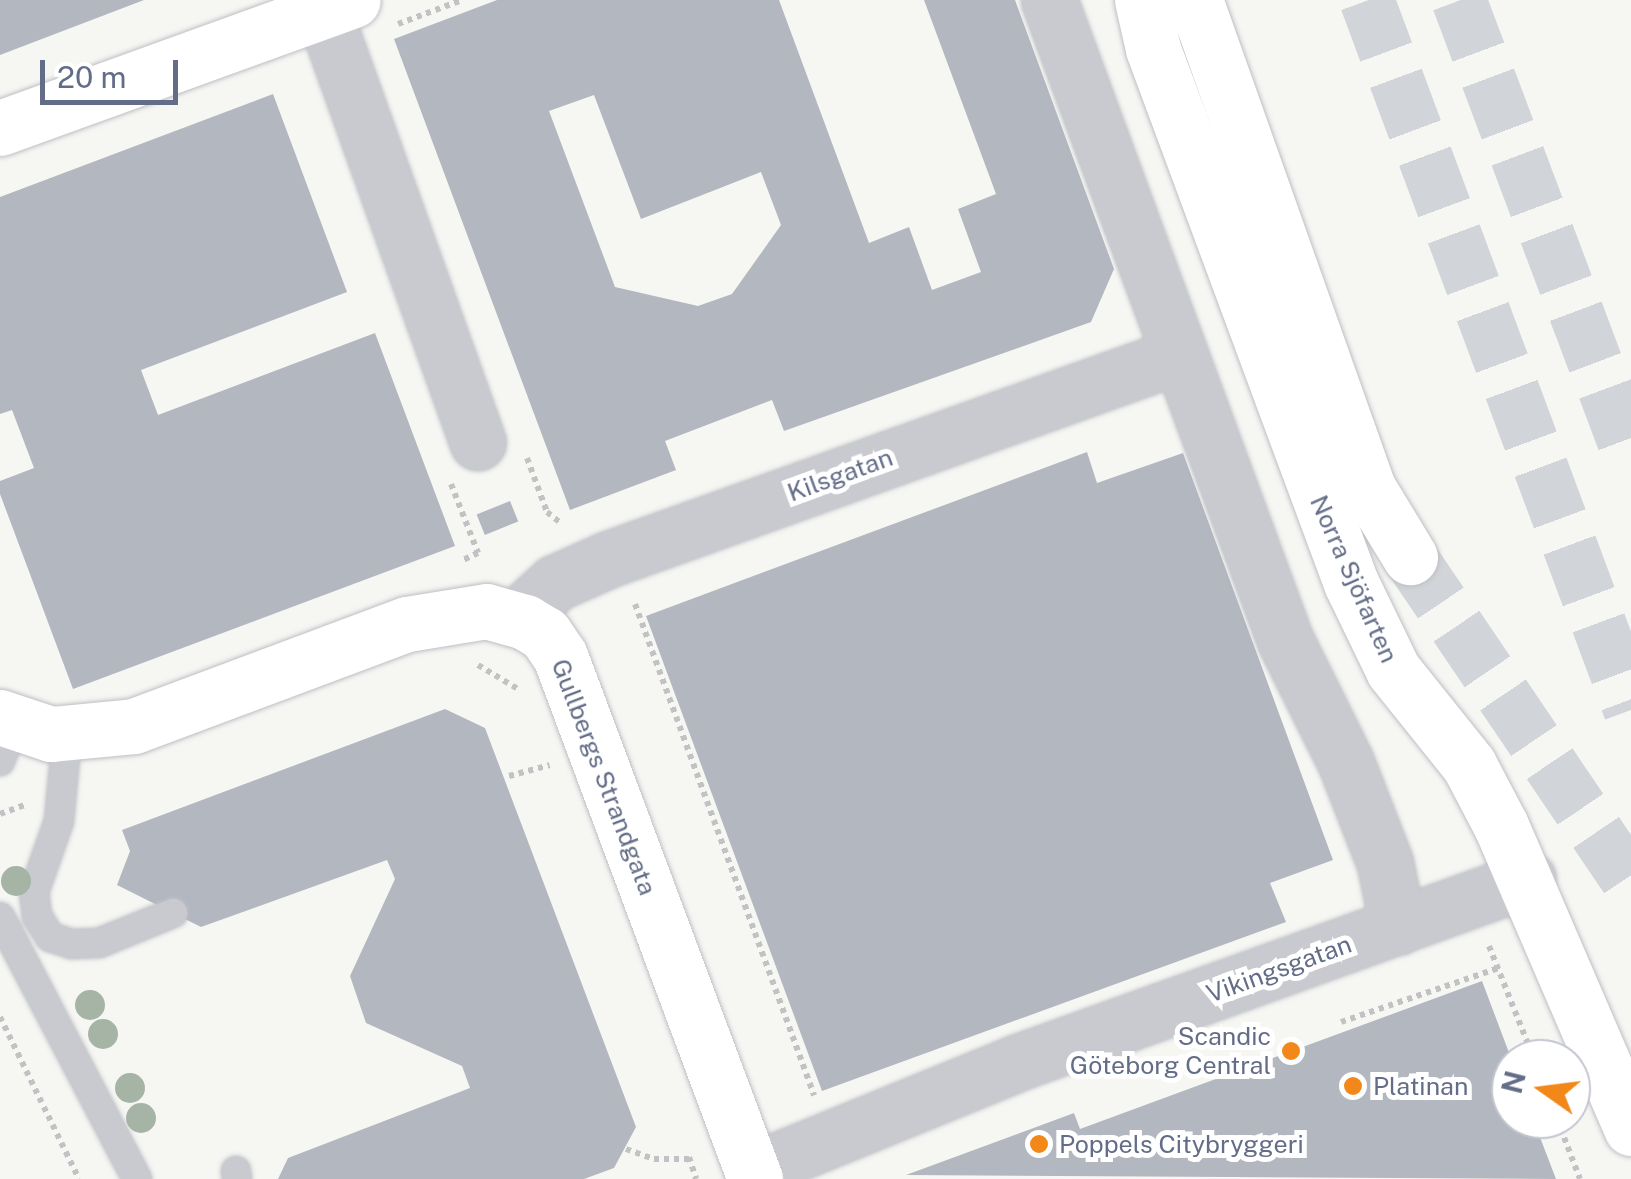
<!DOCTYPE html>
<html>
<head>
<meta charset="utf-8">
<style>
  body { margin:0 }
  #map { position:relative; width:1631px; height:1179px; overflow:hidden; background:#f6f7f3; font-family:"Public Sans",sans-serif }
  div>[style] { position:absolute }
  [style*='--x'] { left:calc(var(--x)*1px); top:calc(var(--y)*1px); width:calc(var(--w)*1px); rotate:calc(var(--a)*1deg) }
  .building>* { inset:0; background:#b3b7c0; transform-origin:0 0 }
  .highway-tunnel>* { height:55px; margin-top:-27.5px; transform-origin:0; background:repeating-linear-gradient(90deg,#d1d4d8 0 55px,transparent 0 83px) }
  .path>* { height:6px; margin-top:-3px; transform-origin:0; background:repeating-linear-gradient(90deg,#c2c2c5 0 5px,transparent 0 10px) }
  .roads { filter:drop-shadow(0 0 2px #bdbfc5) drop-shadow(0 0 2px #bdbfc5) }
  .lane>* { height:28px; margin:-14px; padding:0 14px; transform-origin:14px; border-radius:14px; background:#c9cacf }
  .street>* { height:55px; margin:-27.5px; padding:0 27.5px; transform-origin:27.5px; border-radius:27.5px; background:#c9cacf }
  .secondary>* { height:55px; margin:-27.5px; padding:0 27.5px; transform-origin:27.5px; border-radius:27.5px; background:#fff }
  .highway>* { height:55px; margin:-27.5px; padding:0 27.5px; transform-origin:27.5px; border-radius:27.5px; background:#fff }
  .trees>* { width:30px; height:30px; margin:-15px; border-radius:50%; background:#a5b4a5 }
  .dots>* { width:28px; height:28px; translate:-50% -50%; box-sizing:border-box; border:5px solid #fff; border-radius:50% }
  span { translate:-50% -50%; white-space:nowrap; text-align:center; line-height:1.15; -webkit-text-stroke:10px #fff; paint-order:stroke }
  .street-label { font-size:25px; color:#636d87 }
  .poi-label { font-size:25px; color:#636d87 }
  .right { translate:-100% -50%; text-align:right }
  .left { translate:0 -50%; text-align:left }
  .north { position:absolute; left:1491px; top:1039px; width:100px; height:100px; box-sizing:border-box; background:#fff; border:2px solid #c1c5cf; border-radius:50%; rotate:284deg; font-size:28px; font-weight:700; line-height:40px; text-align:center; color:#636d87 }
  .north::after { content:''; display:block; margin:auto; width:35px; height:45px; background:#f18819; clip-path:polygon(50% 0,100% 100%,50% 72%,0 100%) }
  .scale { position:absolute; left:40px; top:60px; width:138px; height:45px; box-sizing:border-box; border:5px solid #636d87; border-top:0; padding-left:12px; font-size:30px; line-height:35px; white-space:nowrap; color:#636d87; -webkit-text-stroke:8px #fff; paint-order:stroke }
</style>
</head>
<body>
<div id="map">
  <div class="building">
    <div style="clip-path:polygon(0 0,144px 0,0 55px)"></div>
    <div style="clip-path:polygon(evenodd,497px 0,779px 0,869px 243px,909px 227px,932px 290px,981px 272px,958px 209px,996px 194px,924px 0,1015px 0,1114px 269px,1091px 322px,784px 431px,772px 400px,665px 441px,676px 470px,570px 510px,394px 39px,497px 0,594px 95px,641px 219px,761px 172px,781px 225px,732px 294px,698px 306px,615px 287px,549px 111px,594px 95px)"></div>
    <div style="clip-path:polygon(273px 94px,347px 292px,141px 370px,158px 415px,375px 333px,455px 546px,73px 689px,0 494px,0 481px,34px 468px,12px 410px,0 414px,0 197px)"></div>
    <div style="clip-path:polygon(1087px 452px,1097px 483px,1183px 453px,1333px 860px,1270px 883px,1286px 922px,822px 1091px,646px 616px)"></div>
    <div style="left:510px;top:501px;width:22px;height:36px;rotate:68deg"></div>
    <div style="clip-path:polygon(445px 709px,485px 728px,636px 1127px,614px 1168px,584px 1179px,278px 1179px,288px 1158px,470px 1088px,462px 1066px,366px 1023px,350px 976px,395px 879px,387px 860px,201px 927px,117px 885px,130px 851px,122px 830px)"></div>
    <div style="clip-path:polygon(1482px 981px,1511px 1058px,1511px 1119px,1533px 1119px,1556px 1179px,906px 1175px,1074px 1113px,1080px 1129px)"></div>
  </div>
  <div class="highway-tunnel">
    <div style="--x:1367;--y:0;--w:757;--a:69.6"></div>
    <div style="--x:1459;--y:0;--w:488;--a:69.4"></div>
    <div style="--x:1410;--y:557;--w:395;--a:55.9"></div>
  </div>
  <div class="path">
    <div style="--x:398;--y:24;--w:68;--a:-20.6"></div>
    <div style="--x:527;--y:458;--w:58;--a:69.7"></div>
    <div style="--x:547;--y:512;--w:19;--a:39"></div>
    <div style="--x:451;--y:484;--w:74;--a:68.6"></div>
    <div style="--x:478;--y:553;--w:19;--a:155"></div>
    <div style="--x:635;--y:604;--w:523;--a:69.97"></div>
    <div style="--x:478;--y:665;--w:47;--a:31"></div>
    <div style="--x:509;--y:776;--w:42;--a:-15"></div>
    <div style="--x:0;--y:814;--w:29;--a:-20"></div>
    <div style="--x:1489;--y:946;--w:122;--a:68.3"></div>
    <div style="--x:0;--y:1017;--w:180;--a:64"></div>
    <div style="--x:1341;--y:1022;--w:167;--a:-18.9"></div>
    <div style="--x:1557;--y:1119;--w:64;--a:69"></div>
    <div style="--x:626;--y:1149;--w:30;--a:20"></div>
    <div style="--x:654;--y:1159;--w:35;--a:0"></div>
    <div style="--x:689;--y:1157;--w:23;--a:72"></div>
  </div>
  <div class="roads">
    <div class="lane">
      <div style="--x:67;--y:735;--w:86;--a:95.3"></div>
      <div style="--x:59;--y:821;--w:75;--a:109.4"></div>
      <div style="--x:34;--y:892;--w:24;--a:83"></div>
      <div style="--x:37;--y:916;--w:25;--a:58"></div>
      <div style="--x:50;--y:937;--w:22;--a:18"></div>
      <div style="--x:71;--y:944;--w:28;--a:-2"></div>
      <div style="--x:99;--y:943;--w:80;--a:-22.1"></div>
      <div style="--x:0;--y:761;--w:39;--a:-69"></div>
      <div style="--x:0;--y:917;--w:296;--a:62.4"></div>
      <div style="--x:236;--y:1171;--w:8;--a:83"></div>
    </div>
    <div class="street">
      <div style="--x:1049;--y:0;--w:682;--a:69.76"></div>
      <div style="--x:1285;--y:640;--w:137;--a:63.6"></div>
      <div style="--x:1346;--y:763;--w:107;--a:68.7"></div>
      <div style="--x:1385;--y:863;--w:65;--a:78.5"></div>
      <div style="--x:323;--y:10;--w:459;--a:70.3"></div>
      <div style="--x:517;--y:618;--w:52;--a:-42.6"></div>
      <div style="--x:555;--y:583;--w:59;--a:-24"></div>
      <div style="--x:609;--y:559;--w:603;--a:-19.67"></div>
      <div style="--x:752;--y:1171;--w:285;--a:-22.2"></div>
      <div style="--x:1016;--y:1063;--w:544;--a:-19.77"></div>
    </div>
    <div class="secondary">
      <div style="--x:1142;--y:0;--w:50;--a:77.3"></div>
      <div style="--x:1153;--y:49;--w:570;--a:69.66"></div>
      <div style="--x:1351;--y:583;--w:97;--a:64.2"></div>
      <div style="--x:1393;--y:670;--w:122;--a:51.3"></div>
      <div style="--x:1469;--y:765;--w:69;--a:62.3"></div>
      <div style="--x:1501;--y:826;--w:329;--a:66.7"></div>
      <div style="--x:0;--y:128;--w:375;--a:-19.9"></div>
      <div style="--x:0;--y:717;--w:54;--a:18.4"></div>
      <div style="--x:51;--y:734;--w:83;--a:-5.5"></div>
      <div style="--x:134;--y:726;--w:291;--a:-20.5"></div>
      <div style="--x:407;--y:624;--w:80;--a:-9.3"></div>
      <div style="--x:486;--y:611;--w:41;--a:15.8"></div>
      <div style="--x:525;--y:622;--w:23;--a:31"></div>
      <div style="--x:545;--y:634;--w:27;--a:56"></div>
      <div style="--x:560;--y:656;--w:558;--a:69.55"></div>
    </div>
    <div class="highway">
      <div style="--x:1195;--y:0;--w:518;--a:70.48"></div>
      <div style="--x:1368;--y:488;--w:81;--a:58.7"></div>
    </div>
  </div>
  <div class="trees">
    <div style="left:16px;top:881px"></div>
    <div style="left:90px;top:1005px"></div>
    <div style="left:103px;top:1034px"></div>
    <div style="left:130px;top:1088px"></div>
    <div style="left:141px;top:1118px"></div>
  </div>
  <div class="dots">
    <div style="left:1291px;top:1051px;background:#f18819"></div>
    <div style="left:1353px;top:1086px;background:#f18819"></div>
    <div style="left:1039px;top:1144px;background:#f18819"></div>
  </div>
  <div class="street-label">
    <span style="left:840px;top:475px;rotate:-20deg">Kilsgatan</span>
    <span style="left:1354px;top:579px;rotate:66deg">Norra Sjöfarten</span>
    <span style="left:604px;top:777px;rotate:69deg">Gullbergs Strandgata</span>
    <span style="left:1279px;top:969px;rotate:-20deg">Vikingsgatan</span>
  </div>
  <div class="poi-label">
    <span class="right" style="left:1271px;top:1051px">Scandic<br>Göteborg Central</span>
    <span class="left" style="left:1373px;top:1086px">Platinan</span>
    <span class="left" style="left:1059px;top:1144px">Poppels Citybryggeri</span>
  </div>
  <div class="north">N</div>
  <div class="scale">20 m</div>
</div>
</body>
</html>
